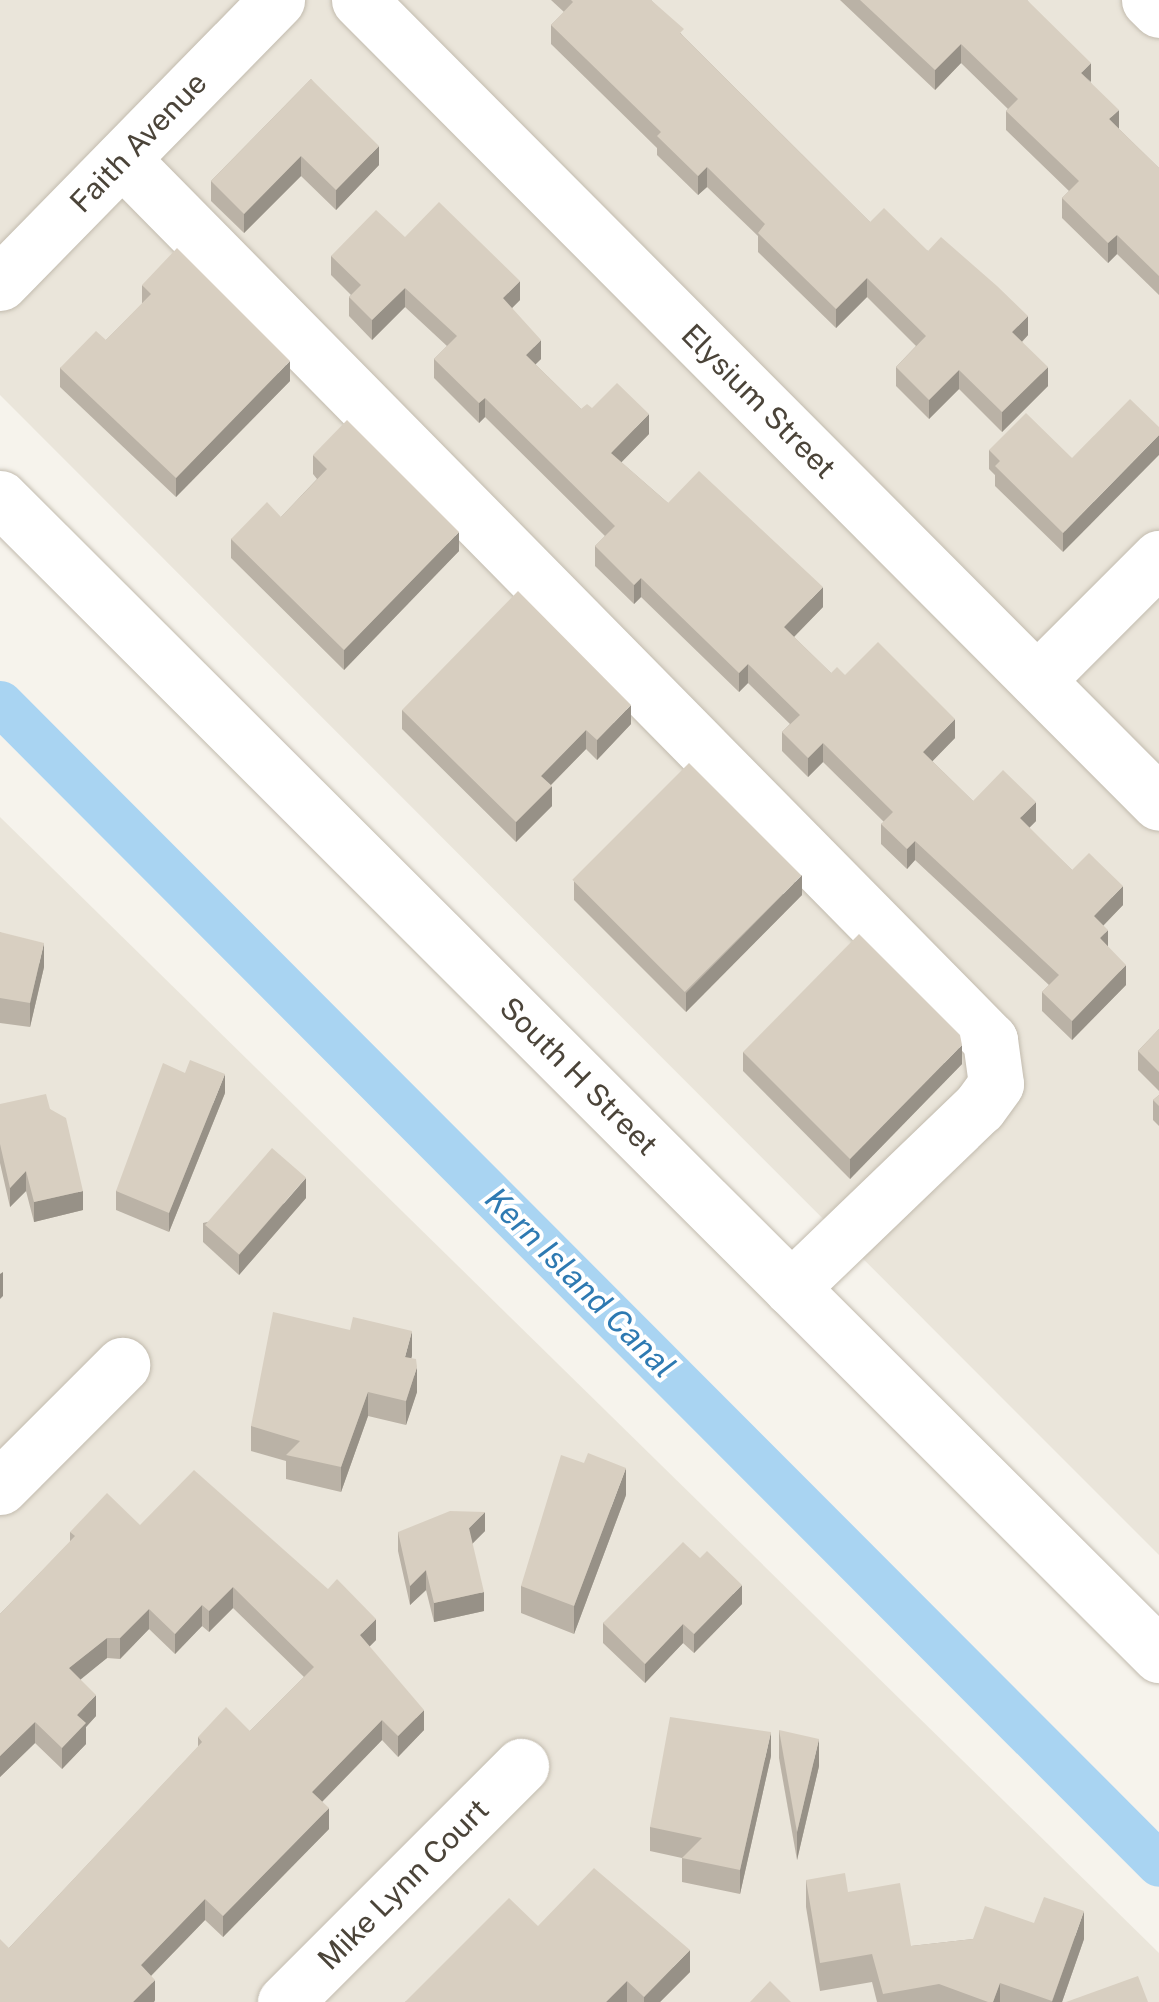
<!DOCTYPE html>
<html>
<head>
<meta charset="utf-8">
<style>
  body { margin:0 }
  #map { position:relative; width:1159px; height:2002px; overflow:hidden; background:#f6f3ec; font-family:"Public Sans",sans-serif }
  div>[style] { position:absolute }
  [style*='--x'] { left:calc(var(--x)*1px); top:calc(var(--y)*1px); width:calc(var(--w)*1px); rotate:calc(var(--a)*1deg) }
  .residential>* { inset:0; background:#eae5da }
  .canal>* { height:45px; margin:-22.5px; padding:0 22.5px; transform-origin:22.5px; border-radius:22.5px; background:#a9d4f2 }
  .roads { filter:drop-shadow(0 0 2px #c2bbae) drop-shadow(0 0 2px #c2bbae) }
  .minor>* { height:55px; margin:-27.5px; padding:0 27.5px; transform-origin:27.5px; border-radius:27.5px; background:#fff }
  .wall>* { inset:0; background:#bab2a6 }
  .shaded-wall>* { inset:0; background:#979187 }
  .building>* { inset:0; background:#d8cfc1; transform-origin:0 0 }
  span { translate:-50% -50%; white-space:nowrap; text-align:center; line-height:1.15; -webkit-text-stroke:8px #fff; paint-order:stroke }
  .street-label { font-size:30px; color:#4b4439 }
  .water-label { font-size:32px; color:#2e7ab2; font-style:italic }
</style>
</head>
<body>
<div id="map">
  <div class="residential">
    <div style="clip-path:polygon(0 0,1159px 0,1159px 1555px,0 395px)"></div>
    <div style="clip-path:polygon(0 817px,1159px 1953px,1159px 2002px,0 2002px)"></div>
  </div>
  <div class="canal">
    <div style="--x:0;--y:703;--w:1640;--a:45.05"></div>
  </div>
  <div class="roads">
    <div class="minor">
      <div style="--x:359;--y:0;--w:1133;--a:45.11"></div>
      <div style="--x:1149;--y:0;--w:14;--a:45"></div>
      <div style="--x:122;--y:159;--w:1237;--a:45.43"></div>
      <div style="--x:990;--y:1040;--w:44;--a:82.2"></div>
      <div style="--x:996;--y:1084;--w:29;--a:126"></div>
      <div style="--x:979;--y:1107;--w:261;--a:136.1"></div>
      <div style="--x:0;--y:283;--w:396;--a:-45.6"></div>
      <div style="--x:0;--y:498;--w:1638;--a:44.95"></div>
      <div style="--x:1037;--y:680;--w:173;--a:-45"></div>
      <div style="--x:0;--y:1487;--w:173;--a:-45"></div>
      <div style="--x:285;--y:2002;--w:334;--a:-45"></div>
    </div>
  </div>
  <div class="wall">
    <div style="clip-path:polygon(551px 0,651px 0,684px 37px,870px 222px,928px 251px,1028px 335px,1022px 342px,1048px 386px,1002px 432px,959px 389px,929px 419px,896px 386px,896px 367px,916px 346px,867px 297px,836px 328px,758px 252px,758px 236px,707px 187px,698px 195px,657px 155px,657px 148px,551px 44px,551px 25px,564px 12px)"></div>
    <div style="clip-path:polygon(840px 0,1027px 0,1091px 83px,1119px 129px,1159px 168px,1159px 295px,1117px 254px,1108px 263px,1062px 218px,1062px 198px,1069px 191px,1006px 130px,1006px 111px,1008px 109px,961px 63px,935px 90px)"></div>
    <div style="clip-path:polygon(311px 79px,379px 165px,336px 210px,301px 176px,244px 233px,211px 201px,211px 181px)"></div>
    <div style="clip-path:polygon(405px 237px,520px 300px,512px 308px,541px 359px,535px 364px,581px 409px,592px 408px,649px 434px,621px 462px,668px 503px,823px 607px,794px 637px,831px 673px,845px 675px,955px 738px,932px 761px,973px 801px,1036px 821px,1029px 828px,1072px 870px,1123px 905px,1103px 926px,1108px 947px,1126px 985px,1072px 1040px,1042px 1011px,1042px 992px,1049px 985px,915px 860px,907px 869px,881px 844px,881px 824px,884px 822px,823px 762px,808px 777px,782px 751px,782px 732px,790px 724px,748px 683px,739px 692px,641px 597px,634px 604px,595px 566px,595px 546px,605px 536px,485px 417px,479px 423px,434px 378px,434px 359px,447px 346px,405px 307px,372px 340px,349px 316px,349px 297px,351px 295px,331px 275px,331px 256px)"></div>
    <div style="clip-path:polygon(142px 285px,290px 381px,176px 497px,60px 387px,60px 368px,106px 340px,142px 304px)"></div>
    <div style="clip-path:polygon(989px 450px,1072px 458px,1063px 552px,995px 486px,995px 475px,989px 469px)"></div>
    <div style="clip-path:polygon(313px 455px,459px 551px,344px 670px,231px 558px,231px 539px,281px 517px,317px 479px,313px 474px)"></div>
    <div style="clip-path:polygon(402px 710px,631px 724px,597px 760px,586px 749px,551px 785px,552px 806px,516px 842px,402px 729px)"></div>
    <div style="clip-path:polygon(574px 881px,802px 895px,686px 1012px,574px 900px)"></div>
    <div style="clip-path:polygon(0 932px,44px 967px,30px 1027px,0 1023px)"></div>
    <div style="clip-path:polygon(1159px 1029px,1159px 1091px,1138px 1070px,1138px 1051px)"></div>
    <div style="clip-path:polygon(743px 1052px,962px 1064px,850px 1179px,743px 1071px)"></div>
    <div style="clip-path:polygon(225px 1093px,169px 1232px,116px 1210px,116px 1191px)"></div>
    <div style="clip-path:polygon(1159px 1095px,1159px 1126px,1153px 1120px,1153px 1100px)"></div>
    <div style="clip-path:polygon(0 1104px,50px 1109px,83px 1210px,34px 1222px,26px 1191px,10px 1207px,0 1163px)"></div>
    <div style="clip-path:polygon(306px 1198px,239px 1275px,203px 1242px,203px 1223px)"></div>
    <div style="clip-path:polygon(411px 1358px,417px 1392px,406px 1425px,368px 1416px,341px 1492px,286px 1479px,286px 1461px,251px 1451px,251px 1426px)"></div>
    <div style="clip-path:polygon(626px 1495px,574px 1634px,521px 1613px,521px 1586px)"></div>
    <div style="clip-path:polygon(140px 1525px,376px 1640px,369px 1647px,424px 1730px,398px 1757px,382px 1740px,322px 1802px,329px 1829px,223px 1937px,205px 1920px,151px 1976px,155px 2000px,154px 2002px,0 2002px,9px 1948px,198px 1747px,198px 1737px,250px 1731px,304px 1677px,233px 1608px,209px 1632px,202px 1626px,175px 1654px,149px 1629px,120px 1659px,107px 1658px,80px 1679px,96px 1716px,86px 1727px,86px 1744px,62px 1769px,35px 1743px,0 1777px,0 1614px,70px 1542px,70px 1532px)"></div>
    <div style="clip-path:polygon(485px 1531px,472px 1544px,484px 1611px,434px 1622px,426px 1590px,410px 1605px,398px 1551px,398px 1532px)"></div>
    <div style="clip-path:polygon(700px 1558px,742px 1604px,694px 1653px,683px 1643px,645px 1683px,603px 1643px,603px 1623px)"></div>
    <div style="clip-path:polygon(779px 1730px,819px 1766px,797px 1860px,779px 1758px)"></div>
    <div style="clip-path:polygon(771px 1756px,740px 1894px,682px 1882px,682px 1858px,650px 1851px,650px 1827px)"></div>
    <div style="clip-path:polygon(806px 1880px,911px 1946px,973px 1939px,1034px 1923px,1084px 1939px,1062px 2002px,877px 2002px,872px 1982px,820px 1991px,806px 1907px)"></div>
    <div style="clip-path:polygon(538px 1926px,690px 1972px,660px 2002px,405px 2002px)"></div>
  </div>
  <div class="shaded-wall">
    <div style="clip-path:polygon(961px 44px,961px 63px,935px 90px,935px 70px)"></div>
    <div style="clip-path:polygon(1091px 63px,1091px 82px,1081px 73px)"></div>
    <div style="clip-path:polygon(1119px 110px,1119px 129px,1109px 119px)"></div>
    <div style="clip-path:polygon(379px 146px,379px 165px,336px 210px,336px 190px)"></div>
    <div style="clip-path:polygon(301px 156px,301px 176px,244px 233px,244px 214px)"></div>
    <div style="clip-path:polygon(707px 167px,707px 187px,698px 195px,698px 176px)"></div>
    <div style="clip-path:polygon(1117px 235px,1117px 254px,1108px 263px,1108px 243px)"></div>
    <div style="clip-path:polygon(867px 278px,867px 297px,836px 328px,836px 309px)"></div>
    <div style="clip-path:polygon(520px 281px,520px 300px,503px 317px,503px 298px)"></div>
    <div style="clip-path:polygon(405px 288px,405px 307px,372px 340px,372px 320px)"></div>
    <div style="clip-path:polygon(1028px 316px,1028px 335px,1012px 352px,1012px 332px)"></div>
    <div style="clip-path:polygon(541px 340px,541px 359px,526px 374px,526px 355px)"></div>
    <div style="clip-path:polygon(290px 361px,290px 381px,176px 497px,176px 478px)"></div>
    <div style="clip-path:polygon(1048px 367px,1048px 386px,1002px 432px,1002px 412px)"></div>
    <div style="clip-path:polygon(959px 370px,959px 389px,929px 419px,929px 400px)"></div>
    <div style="clip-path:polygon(485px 398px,485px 417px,479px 423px,479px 403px)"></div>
    <div style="clip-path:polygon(649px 414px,649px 434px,611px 473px,611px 453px)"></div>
    <div style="clip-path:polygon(1159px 435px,1159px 455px,1063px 552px,1063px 533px)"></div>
    <div style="clip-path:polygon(459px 532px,459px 551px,344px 670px,344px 650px)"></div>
    <div style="clip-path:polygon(641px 578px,641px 597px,634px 604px,634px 585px)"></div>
    <div style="clip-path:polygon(823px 587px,823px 607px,784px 647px,784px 627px)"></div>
    <div style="clip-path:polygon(748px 664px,748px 683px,739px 692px,739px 673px)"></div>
    <div style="clip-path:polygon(631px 705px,631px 724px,597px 760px,597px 740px)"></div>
    <div style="clip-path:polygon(955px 719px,955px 738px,923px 771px,923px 752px)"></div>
    <div style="clip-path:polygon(586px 730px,586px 749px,541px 795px,541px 776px)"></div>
    <div style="clip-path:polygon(823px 743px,823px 762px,808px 777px,808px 758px)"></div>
    <div style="clip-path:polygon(552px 786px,552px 806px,516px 842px,516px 822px)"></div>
    <div style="clip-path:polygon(1036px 802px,1036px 821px,1020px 837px,1020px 818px)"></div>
    <div style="clip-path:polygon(915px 841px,915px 860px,907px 869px,907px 849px)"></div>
    <div style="clip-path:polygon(802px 875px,802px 895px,686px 1012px,686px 993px)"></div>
    <div style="clip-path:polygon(1123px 886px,1123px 905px,1094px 935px,1094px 916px)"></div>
    <div style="clip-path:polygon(1108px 930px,1108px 950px,1100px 938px)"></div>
    <div style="clip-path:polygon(44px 943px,44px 967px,30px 1027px,30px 1003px)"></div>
    <div style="clip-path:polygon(1126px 965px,1126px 985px,1072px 1040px,1072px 1021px)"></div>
    <div style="clip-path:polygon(962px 1045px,962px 1064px,850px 1179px,850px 1159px)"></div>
    <div style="clip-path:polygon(225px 1074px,225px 1093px,169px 1232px,169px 1213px)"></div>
    <div style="clip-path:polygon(26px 1171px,26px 1191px,10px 1207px,10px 1188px)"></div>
    <div style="clip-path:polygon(306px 1178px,306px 1198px,239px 1275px,239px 1255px)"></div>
    <div style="clip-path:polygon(83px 1191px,83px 1210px,34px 1222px,34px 1202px)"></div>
    <div style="clip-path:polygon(3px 1272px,3px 1296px,0 1299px,0 1274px)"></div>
    <div style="clip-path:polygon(412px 1331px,412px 1356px,405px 1381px,405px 1357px)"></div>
    <div style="clip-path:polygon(417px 1367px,417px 1392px,406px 1425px,406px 1401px)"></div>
    <div style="clip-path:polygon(368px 1392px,368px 1416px,341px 1492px,341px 1467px)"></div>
    <div style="clip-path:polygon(626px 1468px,626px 1495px,574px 1634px,574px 1606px)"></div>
    <div style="clip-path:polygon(485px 1512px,485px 1531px,469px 1547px,469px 1528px)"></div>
    <div style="clip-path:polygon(426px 1570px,426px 1590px,410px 1605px,410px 1586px)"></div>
    <div style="clip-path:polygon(742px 1585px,742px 1604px,694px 1653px,694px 1634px)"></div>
    <div style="clip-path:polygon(233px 1587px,233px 1608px,209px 1632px,209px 1611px)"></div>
    <div style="clip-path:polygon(484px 1592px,484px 1611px,434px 1622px,434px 1603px)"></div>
    <div style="clip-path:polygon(202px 1605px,202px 1626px,175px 1654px,175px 1634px)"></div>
    <div style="clip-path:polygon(149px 1609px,149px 1629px,120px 1659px,120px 1638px)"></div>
    <div style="clip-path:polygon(376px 1619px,376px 1640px,360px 1656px,360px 1635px)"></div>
    <div style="clip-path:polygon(683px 1624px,683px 1643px,645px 1683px,645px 1664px)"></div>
    <div style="clip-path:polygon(107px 1638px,107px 1658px,69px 1689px,69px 1668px)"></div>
    <div style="clip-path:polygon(96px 1695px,96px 1716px,86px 1727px,86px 1744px,62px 1769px,62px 1748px,77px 1715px)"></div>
    <div style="clip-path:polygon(424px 1710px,424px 1730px,398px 1757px,398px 1736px)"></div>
    <div style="clip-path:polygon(382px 1720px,382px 1740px,312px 1812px,312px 1792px)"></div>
    <div style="clip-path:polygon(35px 1722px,35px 1743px,0 1777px,0 1756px)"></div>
    <div style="clip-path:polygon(771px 1732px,771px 1756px,740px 1894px,740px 1870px)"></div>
    <div style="clip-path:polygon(819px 1739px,819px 1766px,797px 1860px,797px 1832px)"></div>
    <div style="clip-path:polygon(329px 1808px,329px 1829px,223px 1937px,223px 1916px)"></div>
    <div style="clip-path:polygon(205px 1899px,205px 1920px,141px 1986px,141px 1965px)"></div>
    <div style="clip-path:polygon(1084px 1911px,1084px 1939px,1062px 2002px,1052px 2002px)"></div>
    <div style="clip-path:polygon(690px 1950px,690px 1972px,660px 2002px,644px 2002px,644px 1997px)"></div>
    <div style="clip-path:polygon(155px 1980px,155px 2000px,154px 2002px,133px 2002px)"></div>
    <div style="clip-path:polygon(627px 1981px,627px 2002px,606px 2002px)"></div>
    <div style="clip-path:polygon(1000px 1983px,1000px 2002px,993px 2002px)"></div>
  </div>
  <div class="building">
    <div style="clip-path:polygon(571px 0,651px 0,684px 29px,680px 33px,870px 222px,884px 208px,928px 251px,941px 237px,997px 286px,1028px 316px,1012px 332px,1048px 367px,1002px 412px,959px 370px,929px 400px,896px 367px,926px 336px,867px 278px,836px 309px,758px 233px,765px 224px,707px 167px,698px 176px,657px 136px,661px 132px,551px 25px,573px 2px)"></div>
    <div style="clip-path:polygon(860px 0,1027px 0,1091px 63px,1081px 73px,1119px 110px,1109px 119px,1159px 168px,1159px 276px,1117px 235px,1108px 243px,1062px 198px,1079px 181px,1006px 111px,1018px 99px,961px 44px,935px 70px)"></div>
    <div style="clip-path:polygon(311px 79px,379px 146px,336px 190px,301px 156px,244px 214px,211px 181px)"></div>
    <div style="clip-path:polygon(439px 202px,520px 281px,503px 298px,541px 340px,526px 355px,581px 409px,587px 404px,592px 408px,617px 383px,649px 414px,611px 453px,668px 503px,699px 471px,823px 587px,784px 627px,831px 673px,837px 667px,845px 675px,878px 642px,955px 719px,923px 752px,973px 801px,1003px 770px,1036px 802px,1020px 818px,1072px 870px,1089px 853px,1123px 886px,1094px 916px,1108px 930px,1100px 938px,1126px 965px,1072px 1021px,1042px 992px,1059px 975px,915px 841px,907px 849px,881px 824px,893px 812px,823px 743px,808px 758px,782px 732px,800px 715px,748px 664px,739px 673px,641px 578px,634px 585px,595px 546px,615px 526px,485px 398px,479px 403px,434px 359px,457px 336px,405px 288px,372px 320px,349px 297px,361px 285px,331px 256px,376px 210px,405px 237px)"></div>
    <div style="clip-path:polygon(177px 248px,290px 361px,176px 478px,60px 368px,96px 331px,106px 340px,151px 294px,142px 285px)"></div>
    <div style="clip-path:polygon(1130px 399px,1159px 427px,1159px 435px,1063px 533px,995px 466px,1000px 461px,989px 450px,1026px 413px,1072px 458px)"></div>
    <div style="clip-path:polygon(347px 420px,459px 532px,344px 650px,231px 539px,267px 502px,281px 517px,327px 469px,313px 455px)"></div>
    <div style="clip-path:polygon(518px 591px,631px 705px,597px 740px,586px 730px,541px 776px,552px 786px,516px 822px,402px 710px)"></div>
    <div style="left:689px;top:763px;width:159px;height:165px;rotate:45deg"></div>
    <div style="clip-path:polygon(0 932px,44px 943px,30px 1003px,0 998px)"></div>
    <div style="clip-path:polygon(859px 934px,960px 1035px,962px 1045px,850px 1159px,743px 1052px)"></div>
    <div style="clip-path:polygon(1159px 1029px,1159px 1072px,1138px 1051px)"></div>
    <div style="clip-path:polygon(190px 1060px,225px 1074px,169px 1213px,116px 1191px,163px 1063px,185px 1073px)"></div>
    <div style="clip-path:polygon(46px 1094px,50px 1109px,66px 1118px,83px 1191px,34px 1202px,26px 1171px,10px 1188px,0 1144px,0 1104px)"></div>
    <div style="clip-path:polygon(1159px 1095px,1159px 1106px,1153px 1100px)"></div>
    <div style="left:272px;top:1148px;width:45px;height:102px;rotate:41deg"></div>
    <div style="clip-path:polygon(273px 1312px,350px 1330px,353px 1317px,412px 1331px,405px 1357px,416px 1359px,417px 1367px,406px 1401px,368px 1392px,341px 1467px,286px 1455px,300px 1441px,251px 1426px)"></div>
    <div style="clip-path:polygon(588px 1453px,626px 1468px,574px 1606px,521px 1586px,561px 1455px,584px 1463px)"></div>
    <div style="clip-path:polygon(194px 1470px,328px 1589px,337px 1579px,376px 1619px,360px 1635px,424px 1710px,398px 1736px,382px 1720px,312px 1792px,329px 1808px,223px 1916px,205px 1899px,141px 1965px,155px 1980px,133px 2002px,0 2002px,0 1939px,9px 1948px,202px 1742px,198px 1737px,226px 1707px,250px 1731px,314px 1667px,233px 1587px,209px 1611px,202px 1605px,175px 1634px,149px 1609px,120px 1638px,107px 1638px,69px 1668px,96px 1695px,77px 1715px,86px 1723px,62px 1748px,35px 1722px,0 1756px,0 1614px,75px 1536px,70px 1532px,107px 1493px,140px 1525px)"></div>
    <div style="clip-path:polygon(450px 1511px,485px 1512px,469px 1528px,484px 1592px,434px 1603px,426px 1570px,410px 1586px,398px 1532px)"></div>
    <div style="clip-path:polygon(683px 1542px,700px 1558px,707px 1551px,742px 1585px,694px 1634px,683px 1624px,645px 1664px,603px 1623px)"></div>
    <div style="clip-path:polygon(670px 1717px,771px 1732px,740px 1870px,682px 1858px,702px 1838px,650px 1827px)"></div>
    <div style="clip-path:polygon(779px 1730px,819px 1739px,797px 1832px)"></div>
    <div style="clip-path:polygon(594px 1868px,690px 1950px,644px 1997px,627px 1981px,606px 2002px,405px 2002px,509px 1898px,538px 1926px)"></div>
    <div style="clip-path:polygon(845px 1873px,848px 1892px,900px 1883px,911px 1946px,973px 1939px,985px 1906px,1034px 1923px,1044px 1897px,1084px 1911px,1052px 2001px,1000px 1983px,993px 2002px,988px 2002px,939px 1984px,883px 1994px,872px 1954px,820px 1963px,806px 1880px)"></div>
    <div style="clip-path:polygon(1138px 1976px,1148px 2002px,1066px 2002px)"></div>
    <div style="clip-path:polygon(770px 1981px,791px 2002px,750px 2002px)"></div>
  </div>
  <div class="street-label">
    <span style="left:138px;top:142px;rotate:-46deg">Faith Avenue</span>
    <span style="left:759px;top:401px;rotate:45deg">Elysium Street</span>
    <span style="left:579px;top:1076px;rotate:45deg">South H Street</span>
    <span style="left:403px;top:1884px;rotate:-45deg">Mike Lynn Court</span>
  </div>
  <div class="water-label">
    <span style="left:580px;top:1283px;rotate:45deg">Kern Island Canal</span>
  </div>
</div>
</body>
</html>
